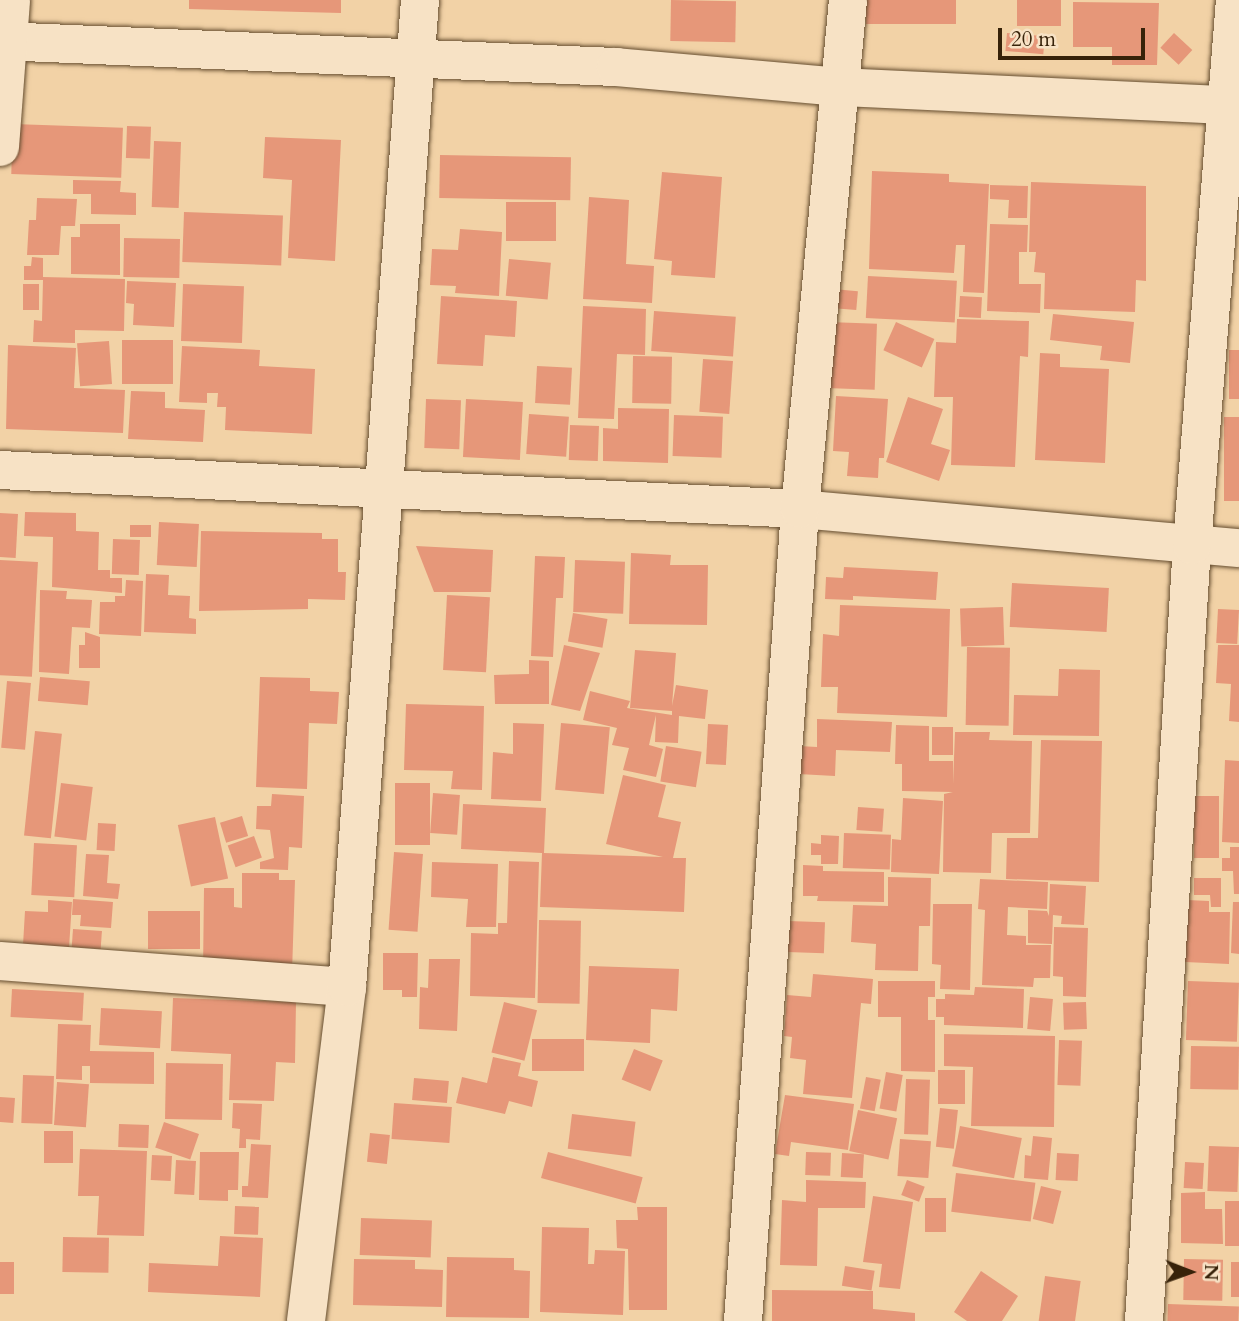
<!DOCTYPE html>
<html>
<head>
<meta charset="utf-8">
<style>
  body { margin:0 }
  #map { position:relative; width:1239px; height:1321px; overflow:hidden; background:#f2d2a6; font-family:Cardo,serif }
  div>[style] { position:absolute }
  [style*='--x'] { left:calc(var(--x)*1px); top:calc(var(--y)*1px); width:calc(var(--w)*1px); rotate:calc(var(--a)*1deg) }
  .building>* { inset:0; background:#e69779; transform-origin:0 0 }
  .roads { filter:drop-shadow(0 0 2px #664e30) drop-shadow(0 0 2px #664e30) }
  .minor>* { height:38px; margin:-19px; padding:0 19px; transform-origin:19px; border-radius:19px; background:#f7e2c5 }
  span { translate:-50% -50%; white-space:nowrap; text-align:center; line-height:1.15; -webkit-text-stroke:5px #f7e2c5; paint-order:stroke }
  .north { position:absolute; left:1155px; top:1237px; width:70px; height:70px; -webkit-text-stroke:5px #f7e2c5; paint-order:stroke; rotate:91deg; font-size:19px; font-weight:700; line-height:28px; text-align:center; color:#372209 }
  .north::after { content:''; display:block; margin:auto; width:24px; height:32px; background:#372209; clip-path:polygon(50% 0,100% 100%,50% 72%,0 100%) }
  .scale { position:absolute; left:998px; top:28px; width:147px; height:32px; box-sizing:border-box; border:4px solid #372209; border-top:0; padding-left:9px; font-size:21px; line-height:24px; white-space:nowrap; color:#372209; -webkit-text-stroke:5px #f7e2c5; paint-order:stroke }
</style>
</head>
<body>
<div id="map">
  <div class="building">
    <div style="clip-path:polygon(189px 0,341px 0,341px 13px,189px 9px)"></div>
    <div style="left:671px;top:0;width:65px;height:41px;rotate:1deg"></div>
    <div style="left:866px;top:0;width:90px;height:24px"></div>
    <div style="left:1017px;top:0;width:44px;height:26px"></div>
    <div style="clip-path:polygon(1073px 2px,1159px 3px,1157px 65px,1112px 65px,1112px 47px,1073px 47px)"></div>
    <div style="left:1007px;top:33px;width:38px;height:18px;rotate:5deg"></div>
    <div style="left:1174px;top:33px;width:25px;height:20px;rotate:43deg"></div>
    <div style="left:13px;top:124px;width:110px;height:50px;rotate:2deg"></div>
    <div style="left:127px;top:126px;width:24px;height:32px;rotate:2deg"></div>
    <div style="clip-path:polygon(265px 137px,341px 140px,335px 261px,288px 258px,292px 180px,263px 178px)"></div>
    <div style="left:154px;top:141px;width:27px;height:66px;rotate:2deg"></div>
    <div style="left:440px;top:155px;width:131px;height:43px;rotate:1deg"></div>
    <div style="clip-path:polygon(872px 171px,949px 174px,949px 182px,989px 184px,984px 293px,963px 292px,965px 245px,956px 245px,954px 273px,869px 269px)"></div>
    <div style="clip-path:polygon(662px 172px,722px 177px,715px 278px,671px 275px,672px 261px,654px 259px)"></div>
    <div style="clip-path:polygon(73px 180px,121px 181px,120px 192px,136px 193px,136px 215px,91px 214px,91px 194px,73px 194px)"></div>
    <div style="clip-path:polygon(1031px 182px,1146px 186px,1146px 281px,1136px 280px,1135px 312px,1044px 309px,1045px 273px,1034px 272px,1036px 252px,1029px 252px)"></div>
    <div style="clip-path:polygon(990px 185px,1028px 186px,1027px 218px,1008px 218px,1009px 200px,990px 199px)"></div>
    <div style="clip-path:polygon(589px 197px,629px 200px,626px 264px,654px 266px,652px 303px,583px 299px)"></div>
    <div style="clip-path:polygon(37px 198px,77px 199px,75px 226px,61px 226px,59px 255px,27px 255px,29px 220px,36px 220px)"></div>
    <div style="left:506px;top:202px;width:50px;height:39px"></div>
    <div style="left:184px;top:212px;width:99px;height:50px;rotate:2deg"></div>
    <div style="clip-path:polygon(80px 224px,120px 224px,120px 275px,71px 274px,71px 237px,80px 237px)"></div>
    <div style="clip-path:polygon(990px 224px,1028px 225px,1027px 252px,1019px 252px,1019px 284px,1041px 284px,1040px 313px,987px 311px)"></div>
    <div style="clip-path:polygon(460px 229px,502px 232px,499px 296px,455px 293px,456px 286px,430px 285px,432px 249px,458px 250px)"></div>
    <div style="left:124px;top:238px;width:56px;height:39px;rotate:1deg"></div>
    <div style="clip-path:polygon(32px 257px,43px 258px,43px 277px,125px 279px,124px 331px,75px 330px,75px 343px,33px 342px,34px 320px,42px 321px,43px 280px,24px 280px,24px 266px,31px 266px)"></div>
    <div style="left:509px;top:259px;width:42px;height:37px;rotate:5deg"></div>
    <div style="left:868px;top:276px;width:89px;height:42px;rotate:3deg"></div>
    <div style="clip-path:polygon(127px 281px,176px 283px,174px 327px,133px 325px,134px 304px,126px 303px)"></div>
    <div style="left:23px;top:284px;width:16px;height:26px"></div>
    <div style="left:183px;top:284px;width:61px;height:57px;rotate:2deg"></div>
    <div style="left:833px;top:289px;width:25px;height:19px;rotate:5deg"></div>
    <div style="clip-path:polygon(441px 296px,517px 301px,515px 337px,485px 335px,483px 366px,437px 364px)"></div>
    <div style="left:960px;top:296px;width:22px;height:21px;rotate:3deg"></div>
    <div style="clip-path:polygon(583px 306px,646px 309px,645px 355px,617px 354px,614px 419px,578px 418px)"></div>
    <div style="left:654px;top:311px;width:82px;height:40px;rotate:4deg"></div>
    <div style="clip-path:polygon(1053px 314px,1134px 322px,1130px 363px,1100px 360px,1102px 346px,1050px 340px)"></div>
    <div style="clip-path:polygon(957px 319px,1029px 321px,1028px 357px,1020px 356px,1015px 467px,951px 465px,953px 397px,934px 397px,936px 342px,956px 343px)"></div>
    <div style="left:828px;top:322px;width:49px;height:66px;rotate:2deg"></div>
    <div style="left:896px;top:322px;width:42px;height:31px;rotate:24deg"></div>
    <div style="left:173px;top:340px;width:44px;height:51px;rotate:90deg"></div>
    <div style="left:109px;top:341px;width:43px;height:32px;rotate:86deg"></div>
    <div style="clip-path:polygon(8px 345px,76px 348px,74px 388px,125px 390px,123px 433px,6px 429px)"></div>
    <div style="clip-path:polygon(182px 346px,260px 350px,259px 366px,315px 369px,312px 434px,225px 430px,226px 407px,217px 407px,218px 393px,207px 393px,207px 403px,179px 402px)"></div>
    <div style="left:1229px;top:350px;width:10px;height:49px"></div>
    <div style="clip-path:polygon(1040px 353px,1060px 354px,1060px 367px,1109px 369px,1105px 463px,1035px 460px)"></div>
    <div style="left:633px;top:356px;width:39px;height:47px;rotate:1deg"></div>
    <div style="left:703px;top:359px;width:30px;height:53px;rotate:4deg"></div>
    <div style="left:537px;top:366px;width:35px;height:37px;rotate:3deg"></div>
    <div style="clip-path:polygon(131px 391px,165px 392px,165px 408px,205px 410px,203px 442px,128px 439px)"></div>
    <div style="clip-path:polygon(836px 396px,888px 399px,884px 458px,879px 458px,878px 478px,847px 476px,849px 452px,833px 451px)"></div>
    <div style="clip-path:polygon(908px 397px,943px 409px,931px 444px,950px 450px,939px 481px,886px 462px)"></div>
    <div style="left:426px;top:399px;width:35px;height:49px;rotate:2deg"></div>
    <div style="left:466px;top:399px;width:57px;height:58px;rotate:3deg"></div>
    <div style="clip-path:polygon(618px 408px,669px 409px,668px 463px,603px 461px,603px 428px,618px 429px)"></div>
    <div style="left:529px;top:414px;width:40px;height:40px;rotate:4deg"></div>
    <div style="left:674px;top:415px;width:49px;height:41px;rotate:2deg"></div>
    <div style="left:1224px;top:417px;width:15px;height:84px"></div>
    <div style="left:570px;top:425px;width:29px;height:35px;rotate:2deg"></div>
    <div style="clip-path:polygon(25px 512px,76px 513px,76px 531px,99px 532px,98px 570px,110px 570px,110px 578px,122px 578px,122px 593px,52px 587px,53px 537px,24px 536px)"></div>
    <div style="left:0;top:513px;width:18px;height:44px;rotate:3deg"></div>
    <div style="left:159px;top:522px;width:40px;height:43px;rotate:3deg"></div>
    <div style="left:130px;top:525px;width:21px;height:12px"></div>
    <div style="clip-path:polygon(201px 531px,322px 533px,322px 539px,338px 539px,338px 572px,346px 572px,345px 600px,308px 599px,308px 609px,199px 611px)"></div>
    <div style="left:113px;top:539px;width:27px;height:35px;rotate:2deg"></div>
    <div style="clip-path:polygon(416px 546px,493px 550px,491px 592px,434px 592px)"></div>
    <div style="clip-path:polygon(631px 553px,671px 555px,670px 565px,708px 565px,707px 625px,629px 624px)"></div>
    <div style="clip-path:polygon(535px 556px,565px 557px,563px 598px,556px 598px,553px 657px,531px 656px)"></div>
    <div style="left:0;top:560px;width:38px;height:115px;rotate:3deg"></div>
    <div style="left:575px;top:560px;width:50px;height:52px;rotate:2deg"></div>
    <div style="clip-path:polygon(844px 567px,938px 572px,936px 600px,853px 596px,853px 600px,825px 599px,826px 577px,843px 578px)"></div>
    <div style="clip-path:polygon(146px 574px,169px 575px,168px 595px,190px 596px,189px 618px,196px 619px,196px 634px,144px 632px)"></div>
    <div style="clip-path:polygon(126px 580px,143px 581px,141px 636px,99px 634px,100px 602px,115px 602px,115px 596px,125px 596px)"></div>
    <div style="left:1012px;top:583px;width:97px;height:44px;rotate:3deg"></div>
    <div style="clip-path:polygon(40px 590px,67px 591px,66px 599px,92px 600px,90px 628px,72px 627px,69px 674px,39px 672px)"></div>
    <div style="left:447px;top:595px;width:43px;height:75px;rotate:3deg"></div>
    <div style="clip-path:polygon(840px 605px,950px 609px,947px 717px,837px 713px,838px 687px,821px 687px,823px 634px,839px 636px)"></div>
    <div style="left:1003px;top:607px;width:38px;height:43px;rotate:88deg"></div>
    <div style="left:1218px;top:609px;width:21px;height:34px;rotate:3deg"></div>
    <div style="left:573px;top:613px;width:35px;height:29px;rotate:10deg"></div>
    <div style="clip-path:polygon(85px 632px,100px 637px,100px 668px,79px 668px,79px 645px,85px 645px)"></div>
    <div style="clip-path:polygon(564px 645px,600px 653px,580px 711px,551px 705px)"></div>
    <div style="clip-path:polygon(1218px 645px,1239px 645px,1239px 722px,1229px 721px,1231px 684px,1216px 683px)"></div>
    <div style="left:967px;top:647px;width:43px;height:78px;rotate:1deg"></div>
    <div style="clip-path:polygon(635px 650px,676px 653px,672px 706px,676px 685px,708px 690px,705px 719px,679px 716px,678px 743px,655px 742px,656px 715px,649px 745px,663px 749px,656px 777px,623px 770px,629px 748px,612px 745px,617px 728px,583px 720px,590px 691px,630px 701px,627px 708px,672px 715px,672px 711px,630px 708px)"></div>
    <div style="clip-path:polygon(529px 660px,549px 661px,549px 704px,495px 704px,494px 675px,529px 674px)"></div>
    <div style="clip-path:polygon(1059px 669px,1100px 670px,1099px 736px,1013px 735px,1014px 695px,1058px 696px)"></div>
    <div style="left:40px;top:677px;width:50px;height:24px;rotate:5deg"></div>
    <div style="clip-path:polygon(260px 677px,310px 678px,310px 691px,339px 692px,337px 724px,309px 723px,307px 789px,256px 787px)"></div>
    <div style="left:7px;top:681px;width:24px;height:67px;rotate:5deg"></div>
    <div style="clip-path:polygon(406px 704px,484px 706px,482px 790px,451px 789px,453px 771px,404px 770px)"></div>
    <div style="clip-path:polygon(817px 719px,892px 722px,890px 752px,836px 750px,835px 776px,798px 774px,799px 746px,817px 747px)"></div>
    <div style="clip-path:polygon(513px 723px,544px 724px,541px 801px,491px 799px,493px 752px,513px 754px)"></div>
    <div style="left:561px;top:723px;width:49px;height:67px;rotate:5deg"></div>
    <div style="left:708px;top:724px;width:20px;height:40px;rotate:3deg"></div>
    <div style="clip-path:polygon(896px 725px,929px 726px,929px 761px,953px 761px,953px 784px,955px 732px,990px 732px,989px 740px,1032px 741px,1030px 833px,992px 833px,991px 873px,943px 872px,944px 794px,953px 792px,902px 791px,902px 764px,895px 764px)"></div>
    <div style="left:932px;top:727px;width:21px;height:28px"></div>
    <div style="left:35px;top:731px;width:27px;height:105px;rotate:6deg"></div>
    <div style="clip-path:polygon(1041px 740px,1102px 741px,1099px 882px,1006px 879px,1007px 838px,1038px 838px)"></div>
    <div style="left:666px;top:746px;width:36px;height:36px;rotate:9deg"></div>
    <div style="clip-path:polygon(1225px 760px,1239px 761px,1239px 843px,1222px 842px)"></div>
    <div style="clip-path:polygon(623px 775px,666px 785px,658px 817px,681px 822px,673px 858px,686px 858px,684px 912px,540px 907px,542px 853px,461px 849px,463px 804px,546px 808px,544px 853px,663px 857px,606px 844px)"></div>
    <div style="left:61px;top:783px;width:32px;height:54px;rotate:7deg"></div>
    <div style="left:395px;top:783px;width:35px;height:62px"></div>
    <div style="left:433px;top:793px;width:27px;height:40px;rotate:4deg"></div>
    <div style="clip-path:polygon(272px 794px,304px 796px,302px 848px,289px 847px,288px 870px,260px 869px,260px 862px,274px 858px,270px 830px,256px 829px,257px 806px,271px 806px)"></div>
    <div style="left:1194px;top:796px;width:25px;height:62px"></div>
    <div style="clip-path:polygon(903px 798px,943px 801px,939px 874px,891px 872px,892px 839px,901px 840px)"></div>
    <div style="left:858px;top:807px;width:26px;height:23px;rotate:4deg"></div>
    <div style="left:242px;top:816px;width:21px;height:23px;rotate:73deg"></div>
    <div style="left:215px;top:817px;width:63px;height:38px;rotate:78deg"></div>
    <div style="left:98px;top:823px;width:18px;height:27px;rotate:3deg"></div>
    <div style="left:844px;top:833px;width:47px;height:35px;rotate:2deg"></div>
    <div style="clip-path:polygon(821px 835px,839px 836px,838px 864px,821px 864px,821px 855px,811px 855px,811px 843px,821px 844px)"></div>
    <div style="left:254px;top:836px;width:23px;height:28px;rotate:70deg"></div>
    <div style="left:34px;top:843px;width:43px;height:52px;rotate:3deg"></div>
    <div style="clip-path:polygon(1230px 847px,1239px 847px,1239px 894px,1234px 894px,1233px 871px,1222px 871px,1222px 858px,1230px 858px)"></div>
    <div style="left:394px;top:852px;width:29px;height:78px;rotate:4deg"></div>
    <div style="clip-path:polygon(86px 854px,109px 855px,107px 883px,120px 884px,118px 899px,83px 896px)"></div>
    <div style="clip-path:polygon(509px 861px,539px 862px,535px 998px,470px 996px,471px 933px,498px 934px,498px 923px,507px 923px)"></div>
    <div style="clip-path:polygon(432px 862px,498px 864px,496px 927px,466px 927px,468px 899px,431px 897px)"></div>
    <div style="clip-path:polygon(803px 865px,823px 866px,823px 871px,884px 872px,884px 902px,817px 901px,818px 896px,803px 896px)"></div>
    <div style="clip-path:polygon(242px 873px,279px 873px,279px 880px,295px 880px,292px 973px,203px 971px,204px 888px,234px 888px,234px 907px,242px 908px)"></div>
    <div style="clip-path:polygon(888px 877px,931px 878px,930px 926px,919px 926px,918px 971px,875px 970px,876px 944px,851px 942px,853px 905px,888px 906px)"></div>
    <div style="clip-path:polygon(1194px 878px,1221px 878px,1221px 907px,1211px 907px,1210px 895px,1194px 895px)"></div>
    <div style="clip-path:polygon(980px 879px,1048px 882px,1047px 909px,1008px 907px,1007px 935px,1026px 936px,1026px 945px,1051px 945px,1050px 978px,1034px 978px,1033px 987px,982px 985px,985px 910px,978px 909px)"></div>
    <div style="clip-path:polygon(1050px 884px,1086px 886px,1084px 925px,1061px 924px,1062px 916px,1053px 915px,1052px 944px,1028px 943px,1028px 910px,1047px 911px,1049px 916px)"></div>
    <div style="clip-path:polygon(73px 899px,113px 902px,111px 928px,80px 926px,81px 915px,72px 915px)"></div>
    <div style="clip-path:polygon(48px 900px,72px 902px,69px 948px,23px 945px,25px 911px,48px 912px)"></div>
    <div style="clip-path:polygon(1187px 900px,1209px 901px,1209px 912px,1230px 912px,1229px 964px,1185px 962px)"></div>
    <div style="clip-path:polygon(1233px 902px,1239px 902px,1239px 954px,1231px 953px)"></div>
    <div style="clip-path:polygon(933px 904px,972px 904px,970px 990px,940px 989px,941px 965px,932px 964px)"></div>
    <div style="left:148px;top:911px;width:52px;height:38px"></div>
    <div style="left:539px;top:920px;width:42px;height:83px;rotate:1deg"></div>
    <div style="left:788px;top:921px;width:37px;height:31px;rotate:2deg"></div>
    <div style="clip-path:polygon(1054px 927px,1088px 928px,1086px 997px,1063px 996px,1063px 977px,1053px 976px)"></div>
    <div style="left:73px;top:929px;width:29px;height:18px;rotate:4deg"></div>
    <div style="clip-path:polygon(383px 953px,418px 953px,417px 997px,402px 997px,402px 990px,383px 990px)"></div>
    <div style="clip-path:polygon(429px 959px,460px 959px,457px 1031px,419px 1029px,420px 987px,428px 988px)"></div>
    <div style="clip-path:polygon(589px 966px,679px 969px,677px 1011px,651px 1009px,650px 1043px,586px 1040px)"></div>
    <div style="clip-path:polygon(813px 974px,873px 979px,871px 1004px,861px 1003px,852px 1098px,803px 1094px,806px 1060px,790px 1058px,792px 1037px,784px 1036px,787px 995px,811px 997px)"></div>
    <div style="clip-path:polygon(878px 981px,935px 981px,935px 997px,928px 997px,928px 1020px,935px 1020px,935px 1072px,901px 1071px,901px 1017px,878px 1017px)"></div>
    <div style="left:1188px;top:981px;width:51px;height:59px;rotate:2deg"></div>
    <div style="clip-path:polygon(975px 987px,1024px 989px,1023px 1028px,944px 1025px,944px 1017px,936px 1017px,936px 999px,945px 999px,945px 994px,974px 995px)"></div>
    <div style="left:12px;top:989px;width:72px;height:28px;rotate:3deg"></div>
    <div style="left:1030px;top:997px;width:23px;height:32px;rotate:5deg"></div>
    <div style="clip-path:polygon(173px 998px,296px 1002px,295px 1063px,276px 1062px,274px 1101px,229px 1100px,231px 1054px,171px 1051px)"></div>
    <div style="left:504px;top:1002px;width:34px;height:52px;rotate:14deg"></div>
    <div style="left:1086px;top:1002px;width:27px;height:23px;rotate:88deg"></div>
    <div style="left:101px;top:1008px;width:61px;height:37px;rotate:3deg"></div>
    <div style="clip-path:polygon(58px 1024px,91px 1025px,90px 1051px,154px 1052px,154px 1084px,90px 1083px,90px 1066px,82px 1066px,82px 1080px,56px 1079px)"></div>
    <div style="clip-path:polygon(944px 1034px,1055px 1036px,1054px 1127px,971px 1126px,973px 1067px,944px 1066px)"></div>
    <div style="left:532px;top:1039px;width:52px;height:32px"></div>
    <div style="left:1059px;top:1040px;width:23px;height:45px;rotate:2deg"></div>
    <div style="left:1191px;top:1046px;width:48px;height:43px;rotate:1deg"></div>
    <div style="left:634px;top:1049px;width:31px;height:33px;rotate:22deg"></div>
    <div style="clip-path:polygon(493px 1057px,521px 1063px,518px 1076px,538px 1081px,532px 1107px,509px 1101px,505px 1114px,456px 1103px,462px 1077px,487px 1083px)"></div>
    <div style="left:166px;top:1063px;width:57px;height:56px;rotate:1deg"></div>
    <div style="left:938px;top:1070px;width:27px;height:34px"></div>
    <div style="left:886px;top:1072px;width:17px;height:37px;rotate:10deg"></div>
    <div style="left:23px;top:1075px;width:31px;height:48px;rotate:2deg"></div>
    <div style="left:866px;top:1077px;width:15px;height:32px;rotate:11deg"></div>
    <div style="left:414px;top:1078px;width:35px;height:22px;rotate:5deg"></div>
    <div style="left:906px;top:1079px;width:24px;height:55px;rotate:2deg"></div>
    <div style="left:57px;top:1082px;width:32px;height:43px;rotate:4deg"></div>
    <div style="clip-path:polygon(785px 1095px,854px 1104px,848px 1150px,791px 1142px,789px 1156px,775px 1154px)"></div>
    <div style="left:0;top:1097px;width:15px;height:25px;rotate:4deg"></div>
    <div style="clip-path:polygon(233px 1103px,262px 1104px,260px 1140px,246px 1139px,246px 1148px,239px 1148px,240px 1129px,232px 1128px)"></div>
    <div style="left:394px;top:1103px;width:58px;height:36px;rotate:4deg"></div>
    <div style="left:940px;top:1108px;width:18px;height:39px;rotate:6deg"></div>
    <div style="left:858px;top:1110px;width:40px;height:42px;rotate:12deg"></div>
    <div style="left:572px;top:1114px;width:64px;height:35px;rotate:7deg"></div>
    <div style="left:164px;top:1122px;width:37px;height:27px;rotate:19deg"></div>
    <div style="left:119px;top:1124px;width:30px;height:23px;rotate:2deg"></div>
    <div style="left:960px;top:1126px;width:63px;height:41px;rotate:11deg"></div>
    <div style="left:44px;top:1131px;width:29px;height:32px"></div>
    <div style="left:370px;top:1133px;width:20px;height:29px;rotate:6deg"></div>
    <div style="clip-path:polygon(1033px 1136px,1052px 1138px,1048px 1180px,1024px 1178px,1025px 1155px,1031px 1156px)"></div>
    <div style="left:900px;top:1139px;width:31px;height:37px;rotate:4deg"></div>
    <div style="clip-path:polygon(251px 1144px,271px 1145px,268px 1198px,242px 1197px,242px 1186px,248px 1186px)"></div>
    <div style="left:1209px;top:1146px;width:30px;height:45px;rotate:2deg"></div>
    <div style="clip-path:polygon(80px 1149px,147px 1151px,144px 1236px,97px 1235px,99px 1196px,78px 1196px)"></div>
    <div style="clip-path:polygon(200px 1152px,239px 1152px,238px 1190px,228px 1190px,228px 1201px,199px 1200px)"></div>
    <div style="left:548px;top:1152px;width:98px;height:27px;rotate:15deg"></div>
    <div style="left:806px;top:1152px;width:25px;height:23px;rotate:2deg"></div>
    <div style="left:842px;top:1153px;width:22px;height:24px;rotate:3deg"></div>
    <div style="left:1057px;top:1153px;width:22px;height:27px;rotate:3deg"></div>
    <div style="left:152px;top:1155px;width:20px;height:25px;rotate:3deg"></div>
    <div style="left:176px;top:1160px;width:20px;height:34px;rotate:3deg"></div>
    <div style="left:1185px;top:1162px;width:19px;height:26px;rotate:3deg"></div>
    <div style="left:956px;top:1173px;width:80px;height:39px;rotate:7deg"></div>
    <div style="clip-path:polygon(806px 1180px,866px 1182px,865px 1208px,818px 1208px,817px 1266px,780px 1265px,782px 1200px,806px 1202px)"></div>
    <div style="left:907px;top:1180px;width:19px;height:16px;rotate:21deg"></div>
    <div style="left:1041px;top:1186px;width:21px;height:34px;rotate:14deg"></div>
    <div style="clip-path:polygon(1205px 1192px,1205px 1209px,1222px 1209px,1223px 1244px,1181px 1243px,1181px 1193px)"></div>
    <div style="clip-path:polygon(873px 1196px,913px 1202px,900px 1289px,879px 1287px,882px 1264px,863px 1262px)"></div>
    <div style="left:925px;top:1198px;width:21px;height:34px"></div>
    <div style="left:1225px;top:1201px;width:14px;height:45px"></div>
    <div style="left:235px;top:1206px;width:24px;height:28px;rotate:2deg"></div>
    <div style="clip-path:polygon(637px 1207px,667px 1207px,667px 1310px,629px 1310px,628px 1249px,617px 1248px,616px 1220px,638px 1220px)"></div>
    <div style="left:361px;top:1218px;width:71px;height:37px;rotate:2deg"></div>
    <div style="clip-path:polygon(542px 1227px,589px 1228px,588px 1264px,594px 1264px,595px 1250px,625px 1251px,623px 1315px,540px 1312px)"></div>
    <div style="clip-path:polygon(220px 1236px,263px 1238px,260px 1297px,148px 1292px,149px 1263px,218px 1266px)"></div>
    <div style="left:63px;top:1237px;width:46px;height:35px;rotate:1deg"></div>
    <div style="clip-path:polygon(447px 1257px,514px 1258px,514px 1270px,530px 1271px,529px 1318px,446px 1317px)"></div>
    <div style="clip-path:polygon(354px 1259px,415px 1260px,415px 1269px,443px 1270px,442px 1307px,353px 1305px)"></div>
    <div style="left:1184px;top:1259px;width:39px;height:41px;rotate:1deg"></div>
    <div style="left:0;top:1262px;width:14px;height:32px"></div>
    <div style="left:1231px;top:1262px;width:8px;height:35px"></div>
    <div style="left:845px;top:1266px;width:30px;height:20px;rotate:9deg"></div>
    <div style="clip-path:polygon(981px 1271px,1018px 1296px,1002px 1321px,967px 1321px,954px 1312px)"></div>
    <div style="left:1045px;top:1276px;width:36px;height:46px;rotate:8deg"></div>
    <div style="clip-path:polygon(772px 1290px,873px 1291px,873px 1309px,915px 1313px,915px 1321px,772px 1321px)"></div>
    <div style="left:1168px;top:1304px;width:71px;height:17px;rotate:2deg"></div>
  </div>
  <div class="roads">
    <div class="minor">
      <div style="--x:0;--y:41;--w:617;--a:2.42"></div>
      <div style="--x:616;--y:67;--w:226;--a:5.1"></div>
      <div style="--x:841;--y:87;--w:398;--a:2.7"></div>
      <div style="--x:0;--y:147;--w:147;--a:-85.7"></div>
      <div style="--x:0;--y:470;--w:801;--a:2.79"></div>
      <div style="--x:800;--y:509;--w:441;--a:5.1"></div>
      <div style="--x:0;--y:961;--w:348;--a:4.3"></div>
      <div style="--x:306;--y:1321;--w:337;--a:-83"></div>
      <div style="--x:347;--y:987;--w:990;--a:-85.77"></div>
      <div style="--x:743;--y:1321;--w:814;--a:-85.98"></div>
      <div style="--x:800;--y:509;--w:511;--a:-84.61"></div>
      <div style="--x:1144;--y:1321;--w:777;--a:-86.46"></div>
      <div style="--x:1192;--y:545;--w:547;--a:-85.49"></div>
    </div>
  </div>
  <div class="north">N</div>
  <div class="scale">20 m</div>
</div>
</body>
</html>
